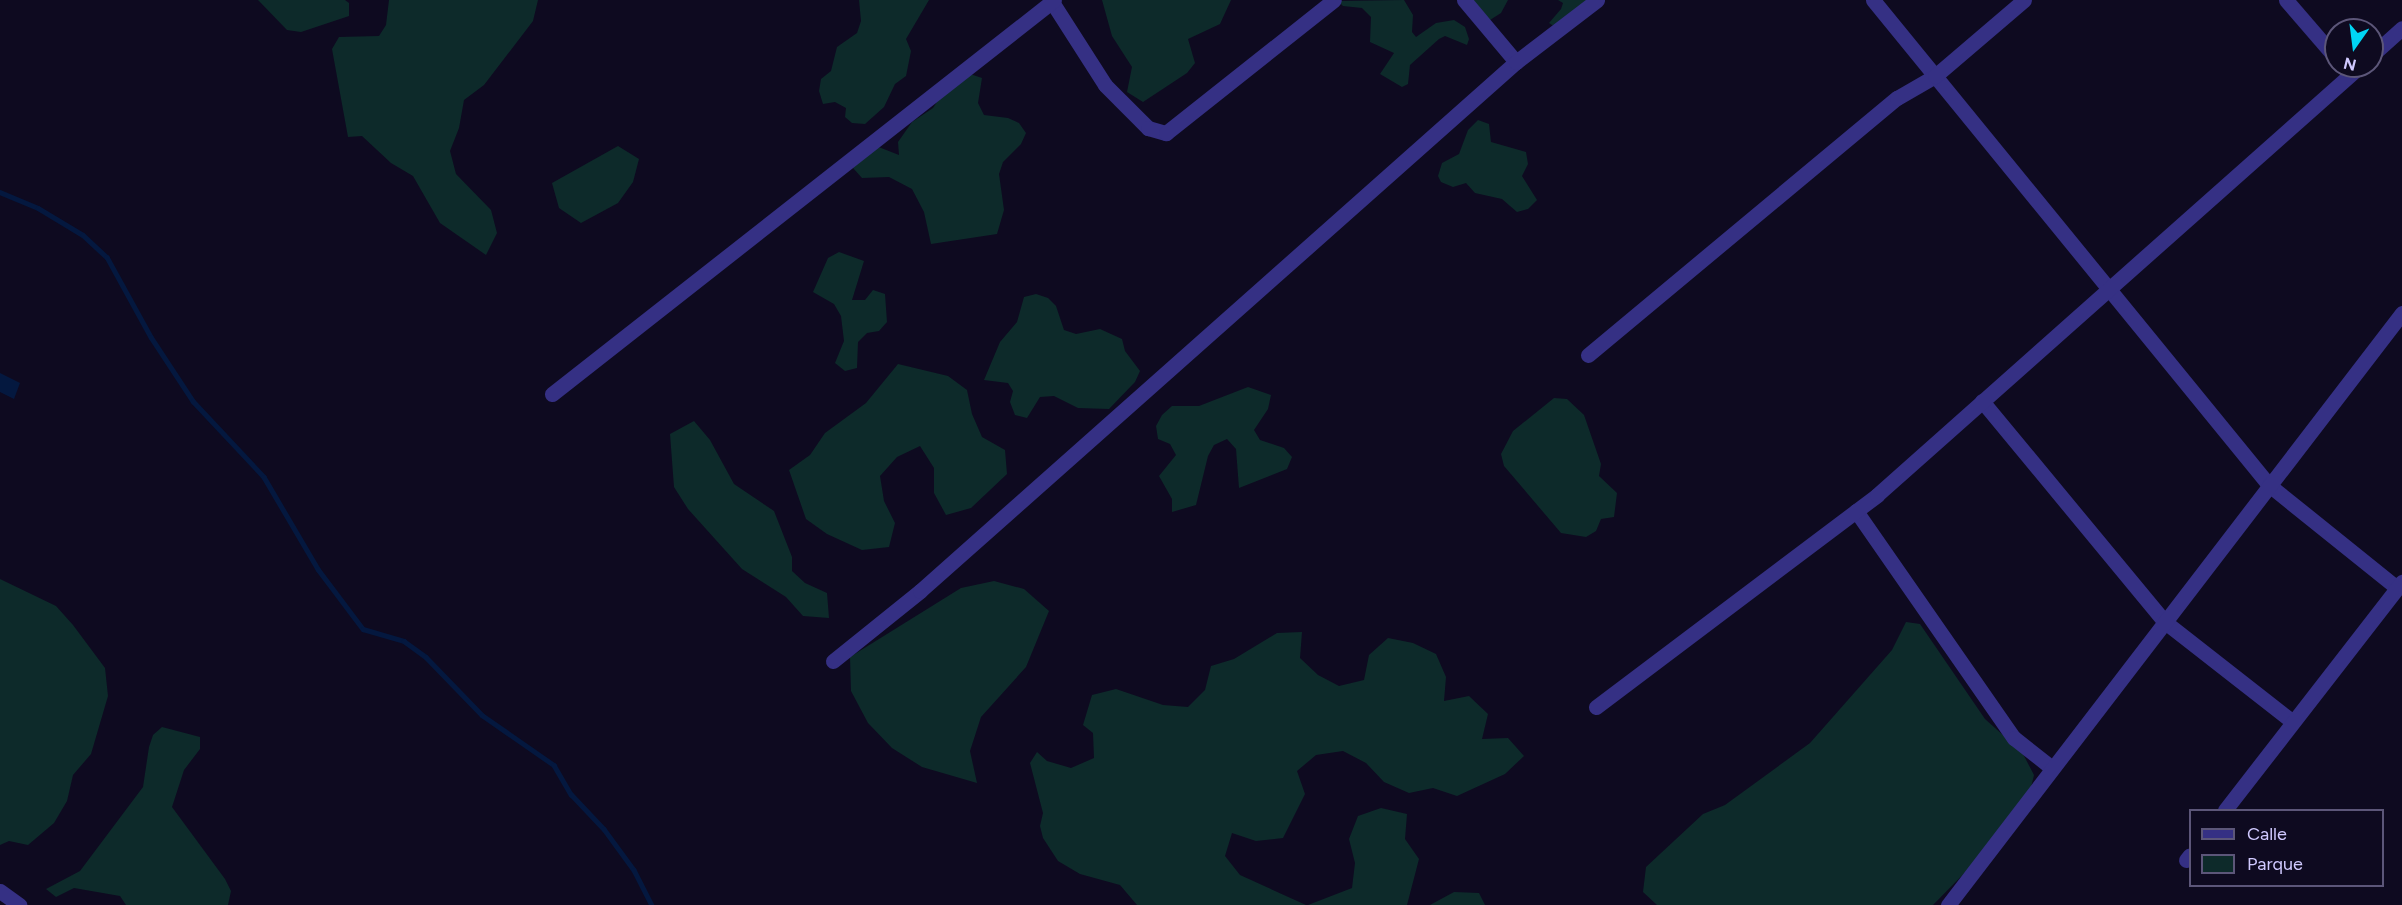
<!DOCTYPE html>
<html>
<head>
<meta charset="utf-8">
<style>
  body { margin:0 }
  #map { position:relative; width:2402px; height:905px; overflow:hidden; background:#0e0a20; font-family:Figtree,sans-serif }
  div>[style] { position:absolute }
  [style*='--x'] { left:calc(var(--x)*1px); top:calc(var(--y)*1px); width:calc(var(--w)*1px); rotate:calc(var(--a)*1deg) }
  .green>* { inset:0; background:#0d2a2a }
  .water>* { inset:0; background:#04183f }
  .stream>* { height:4.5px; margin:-2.25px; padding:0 2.25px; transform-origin:2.25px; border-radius:2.25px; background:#04183f }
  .minor>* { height:15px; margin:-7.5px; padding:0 7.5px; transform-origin:7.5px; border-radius:7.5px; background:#353084 }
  span { translate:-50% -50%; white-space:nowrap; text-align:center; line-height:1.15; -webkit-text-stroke:5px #0e0a20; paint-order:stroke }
  .legend { position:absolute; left:2189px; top:809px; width:195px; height:78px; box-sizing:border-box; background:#0e0a20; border:2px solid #5c5679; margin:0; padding:8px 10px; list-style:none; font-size:18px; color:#d0c9ff }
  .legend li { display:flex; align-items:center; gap:12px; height:30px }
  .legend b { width:30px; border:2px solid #5c5679 }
  .north { position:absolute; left:2324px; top:18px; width:60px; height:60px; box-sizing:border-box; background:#0e0a20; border:2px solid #5c5679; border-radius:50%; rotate:194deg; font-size:16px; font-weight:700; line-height:24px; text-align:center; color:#d0c9ff }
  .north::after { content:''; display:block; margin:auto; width:21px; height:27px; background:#00d5f4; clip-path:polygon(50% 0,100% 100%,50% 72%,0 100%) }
</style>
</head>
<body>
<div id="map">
  <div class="green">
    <div style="clip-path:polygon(258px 0,345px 0,349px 3px,349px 16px,301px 32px,287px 30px)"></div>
    <div style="clip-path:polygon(389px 0,538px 0,533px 21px,484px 85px,464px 100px,459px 128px,450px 151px,456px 174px,491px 210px,497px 233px,486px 255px,440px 223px,413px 176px,391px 163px,362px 136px,348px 137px,332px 49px,339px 37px,379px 36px,386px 25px)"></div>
    <div style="clip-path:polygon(859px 0,929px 0,906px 39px,911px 51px,906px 76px,895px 84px,884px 107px,865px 124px,852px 123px,845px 117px,846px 108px,835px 102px,823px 104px,819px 91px,821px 79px,831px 71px,837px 47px,857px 33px,861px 21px)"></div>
    <div style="clip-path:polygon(1102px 0,1231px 0,1220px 24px,1188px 39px,1195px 63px,1187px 73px,1143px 102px,1127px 92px,1132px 67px,1112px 36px)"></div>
    <div style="clip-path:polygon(1404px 0,1413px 15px,1412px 32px,1416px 37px,1436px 23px,1454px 20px,1465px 27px,1469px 39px,1467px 45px,1445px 36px,1439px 39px,1410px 65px,1408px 84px,1402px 87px,1380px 74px,1394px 53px,1370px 42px,1371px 17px,1362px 8px,1343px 6px,1338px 1px)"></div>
    <div style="clip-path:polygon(1473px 0,1508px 0,1501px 13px,1490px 20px)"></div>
    <div style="clip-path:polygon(1558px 0,1587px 0,1555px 27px,1549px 23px,1561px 9px,1563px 3px)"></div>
    <div style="clip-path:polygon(970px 74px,982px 78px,978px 103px,984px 115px,1008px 118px,1019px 123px,1026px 133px,1021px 144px,1003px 162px,999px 174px,1004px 210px,997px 234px,931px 244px,924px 212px,912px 189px,889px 177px,862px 178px,853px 168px,857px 154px,876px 146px,899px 155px,898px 142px,912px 122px,933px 108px,948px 85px)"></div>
    <div style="clip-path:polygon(1478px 120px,1489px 124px,1491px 142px,1526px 152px,1528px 164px,1522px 176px,1537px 200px,1528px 209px,1517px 212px,1502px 199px,1475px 193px,1466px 183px,1453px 187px,1441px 182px,1438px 176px,1442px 163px,1459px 154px,1468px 130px)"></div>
    <div style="clip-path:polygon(618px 146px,639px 159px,633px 182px,618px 203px,581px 223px,559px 208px,552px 183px)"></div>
    <div style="clip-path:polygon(839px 252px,864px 261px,852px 300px,865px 300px,873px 290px,885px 294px,887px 322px,879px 331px,867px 333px,858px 342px,857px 368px,845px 371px,835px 363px,844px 341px,841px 316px,834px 304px,813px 292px,828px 258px)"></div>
    <div style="clip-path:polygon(1036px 294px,1048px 298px,1056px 306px,1064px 330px,1076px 334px,1100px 329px,1122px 339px,1125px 351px,1140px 371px,1135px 382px,1109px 409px,1078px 408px,1054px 396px,1040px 397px,1027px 418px,1015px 415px,1010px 402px,1013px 391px,1008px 383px,984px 380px,1000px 342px,1017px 322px,1024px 297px)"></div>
    <div style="clip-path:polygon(898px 364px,948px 376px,967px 390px,972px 414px,982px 437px,1005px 450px,1007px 474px,971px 508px,946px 515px,934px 493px,934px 468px,920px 446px,897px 457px,880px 476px,884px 501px,895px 523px,889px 547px,862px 550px,827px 534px,806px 519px,789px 470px,810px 455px,825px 433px,866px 403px)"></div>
    <div style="clip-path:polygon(1248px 387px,1271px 395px,1268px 409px,1254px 430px,1260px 440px,1284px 448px,1292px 457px,1287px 469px,1239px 488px,1236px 449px,1227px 439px,1214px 445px,1208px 456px,1196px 505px,1172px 512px,1172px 499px,1159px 476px,1176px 455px,1170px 444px,1158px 439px,1156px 426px,1162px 415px,1172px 406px,1199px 406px)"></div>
    <div style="clip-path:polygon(1554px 398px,1567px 399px,1584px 415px,1601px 464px,1599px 476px,1617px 493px,1614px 517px,1601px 519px,1596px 531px,1586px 537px,1561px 533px,1504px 466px,1501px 454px,1513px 431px)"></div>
    <div style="clip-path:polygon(694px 421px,710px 440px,734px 484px,774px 511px,792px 557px,792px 571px,805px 583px,827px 593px,829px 618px,803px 616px,786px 597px,742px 569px,688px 509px,674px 487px,670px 434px)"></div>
    <div style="clip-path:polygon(0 579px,56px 606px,73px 625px,105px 668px,108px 696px,91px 754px,73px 775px,67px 801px,54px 823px,28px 845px,9px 841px,0 845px)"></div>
    <div style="clip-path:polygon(994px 581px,1024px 589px,1049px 611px,1026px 667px,981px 717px,970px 751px,977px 783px,922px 767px,892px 748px,868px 723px,851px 691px,850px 657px,961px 588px)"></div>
    <div style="clip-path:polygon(1906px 622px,1920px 624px,1985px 719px,2022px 752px,2034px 775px,2029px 796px,1984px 853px,1933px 905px,1657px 905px,1643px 892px,1646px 867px,1703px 814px,1725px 805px,1810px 743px,1892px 650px)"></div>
    <div style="clip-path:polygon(1302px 632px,1300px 658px,1318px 675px,1339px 686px,1364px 680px,1369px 655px,1388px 638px,1413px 643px,1436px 654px,1446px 677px,1444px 701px,1469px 696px,1488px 714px,1482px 739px,1508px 738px,1524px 756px,1505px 774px,1457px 796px,1433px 788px,1409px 793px,1384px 782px,1366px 763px,1343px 751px,1316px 755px,1297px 771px,1305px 794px,1283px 838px,1256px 841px,1232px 833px,1225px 856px,1240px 875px,1306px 905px,1137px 905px,1120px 885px,1080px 874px,1058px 861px,1043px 838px,1040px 826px,1043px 813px,1030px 763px,1037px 752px,1047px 761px,1071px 768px,1094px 758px,1093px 733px,1083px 725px,1092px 695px,1116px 689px,1163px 705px,1188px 707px,1205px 690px,1211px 666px,1234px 659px,1277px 633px)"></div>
    <div style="clip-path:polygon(162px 727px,200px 737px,200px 749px,184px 770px,172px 807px,225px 879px,231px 891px,228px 905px,126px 905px,120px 896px,74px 888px,56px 897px,46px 889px,80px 871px,143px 787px,149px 747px,153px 735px)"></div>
    <div style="clip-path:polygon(1381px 808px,1407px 814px,1405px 839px,1419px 859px,1407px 905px,1308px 905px,1352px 888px,1355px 863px,1349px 839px,1358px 816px)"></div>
    <div style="clip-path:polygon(1454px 892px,1479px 893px,1485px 905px,1430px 905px)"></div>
  </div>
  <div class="water">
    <div style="clip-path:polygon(0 373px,20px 383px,14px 399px,0 392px)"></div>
  </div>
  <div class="stream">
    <div style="--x:0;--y:192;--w:41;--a:22.8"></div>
    <div style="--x:38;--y:208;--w:52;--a:31"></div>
    <div style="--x:83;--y:235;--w:33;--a:43"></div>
    <div style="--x:107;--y:257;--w:91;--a:61.2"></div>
    <div style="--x:151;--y:337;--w:77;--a:56.7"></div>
    <div style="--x:193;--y:401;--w:104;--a:46.9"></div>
    <div style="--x:264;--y:477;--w:107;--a:59.6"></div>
    <div style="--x:318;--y:569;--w:75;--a:53.1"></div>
    <div style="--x:363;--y:629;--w:43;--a:16.3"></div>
    <div style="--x:404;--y:641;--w:27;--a:36"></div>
    <div style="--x:426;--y:657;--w:81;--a:46"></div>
    <div style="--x:482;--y:715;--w:88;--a:34.8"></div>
    <div style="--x:554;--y:765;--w:34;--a:60"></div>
    <div style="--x:571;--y:794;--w:48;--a:46.7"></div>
    <div style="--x:604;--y:829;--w:51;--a:53.8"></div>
    <div style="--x:634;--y:870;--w:39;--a:63"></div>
  </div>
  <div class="minor">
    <div style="--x:1464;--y:0;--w:81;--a:50"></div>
    <div style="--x:1873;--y:0;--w:626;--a:50.77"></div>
    <div style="--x:2269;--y:485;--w:164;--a:38.8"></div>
    <div style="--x:2286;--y:0;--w:77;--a:49.2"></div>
    <div style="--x:1052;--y:2;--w:98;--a:57.4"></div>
    <div style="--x:1105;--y:85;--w:61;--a:45"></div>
    <div style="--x:1148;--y:128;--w:19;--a:16"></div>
    <div style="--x:1166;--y:133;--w:214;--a:-38.4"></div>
    <div style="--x:2372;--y:55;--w:40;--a:-42"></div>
    <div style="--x:1588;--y:355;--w:402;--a:-39.8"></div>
    <div style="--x:1897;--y:98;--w:44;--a:-30.1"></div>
    <div style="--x:1935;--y:76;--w:117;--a:-40.5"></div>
    <div style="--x:552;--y:394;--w:638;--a:-38.13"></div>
    <div style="--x:1982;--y:401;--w:287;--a:50.4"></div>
    <div style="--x:2165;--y:622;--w:162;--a:38"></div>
    <div style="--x:1856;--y:511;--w:277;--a:55.2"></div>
    <div style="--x:2014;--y:738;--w:48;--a:38.3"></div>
    <div style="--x:833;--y:661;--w:112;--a:-38.8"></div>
    <div style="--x:920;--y:591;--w:797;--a:-41.59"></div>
    <div style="--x:1516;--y:62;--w:102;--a:-37.4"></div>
    <div style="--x:1596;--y:707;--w:352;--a:-37"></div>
    <div style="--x:1877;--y:495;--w:646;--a:-41.61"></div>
    <div style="--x:2225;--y:810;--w:289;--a:-52.2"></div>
    <div style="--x:2186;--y:860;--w:6;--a:-51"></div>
    <div style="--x:0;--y:891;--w:24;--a:36"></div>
    <div style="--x:1948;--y:905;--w:746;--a:-52.52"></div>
  </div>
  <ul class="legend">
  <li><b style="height:8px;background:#353084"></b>Calle</li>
  <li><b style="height:16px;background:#0d2a2a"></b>Parque</li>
  </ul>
  <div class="north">N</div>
</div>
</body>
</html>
